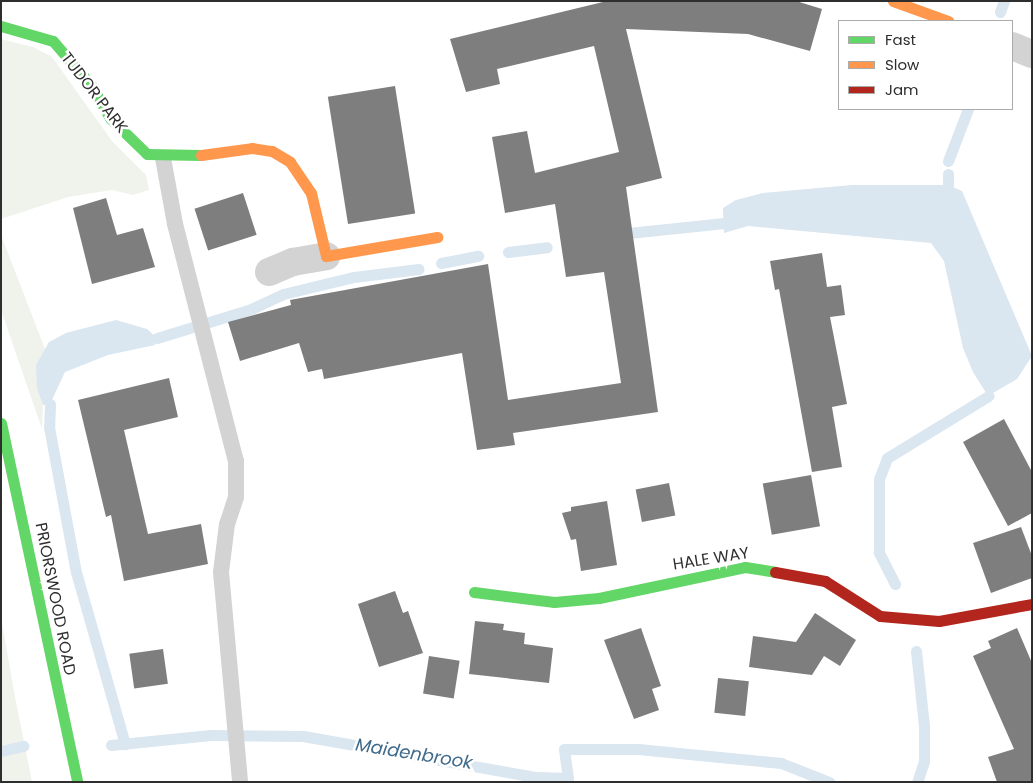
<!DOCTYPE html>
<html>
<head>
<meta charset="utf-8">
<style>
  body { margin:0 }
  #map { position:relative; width:1033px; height:783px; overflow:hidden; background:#fff; font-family:Poppins,sans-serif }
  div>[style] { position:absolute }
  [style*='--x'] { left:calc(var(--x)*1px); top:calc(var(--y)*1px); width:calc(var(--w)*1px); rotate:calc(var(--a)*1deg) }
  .green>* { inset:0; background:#f0f3ec }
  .water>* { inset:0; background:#dae6f0 }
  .stream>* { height:11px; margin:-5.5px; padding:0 5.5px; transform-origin:5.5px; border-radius:5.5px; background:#dae6f0 }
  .building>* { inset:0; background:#7e7e7e; transform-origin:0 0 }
  .lane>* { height:16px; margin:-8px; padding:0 8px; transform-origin:8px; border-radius:8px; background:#d3d3d3 }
  .street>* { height:28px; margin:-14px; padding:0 14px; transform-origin:14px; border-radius:14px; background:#d3d3d3 }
  .fast>* { height:11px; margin:-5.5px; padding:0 5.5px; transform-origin:5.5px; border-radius:5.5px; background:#63d668 }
  .slow>* { height:11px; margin:-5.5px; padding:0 5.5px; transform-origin:5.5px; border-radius:5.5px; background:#ff974d }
  .jam>* { height:11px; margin:-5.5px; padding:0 5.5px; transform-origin:5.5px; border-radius:5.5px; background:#b3261e }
  span { translate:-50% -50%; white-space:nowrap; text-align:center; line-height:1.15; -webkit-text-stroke:5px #fff; paint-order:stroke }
  .street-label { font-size:16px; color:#2e2e2e }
  .water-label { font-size:18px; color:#416b8b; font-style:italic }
  .frame { position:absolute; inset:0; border:2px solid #2e2e2e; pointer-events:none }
  .legend { position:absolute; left:838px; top:20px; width:175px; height:90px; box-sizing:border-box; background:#fff; border:1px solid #ababab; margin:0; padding:6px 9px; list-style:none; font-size:15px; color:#2e2e2e }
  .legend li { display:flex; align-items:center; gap:10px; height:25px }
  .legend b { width:25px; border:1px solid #ababab }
</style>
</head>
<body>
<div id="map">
  <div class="green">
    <div style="clip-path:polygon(1px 39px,33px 47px,52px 57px,112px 141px,146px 175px,149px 190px,133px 195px,112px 190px,68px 197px,1px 219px)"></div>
    <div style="clip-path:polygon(1px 235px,45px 349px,37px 389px,43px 405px,42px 429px,1px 310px)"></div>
    <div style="clip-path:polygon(1px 617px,15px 697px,32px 782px,1px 782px)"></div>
  </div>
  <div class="water">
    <div style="clip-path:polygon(852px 185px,948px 185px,962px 191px,1032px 356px,1017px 379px,988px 396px,973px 372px,963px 348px,944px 261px,931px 243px,748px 226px,724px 233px,723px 208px,736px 200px,763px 193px)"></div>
    <div style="clip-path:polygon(116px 320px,147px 329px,157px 338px,155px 345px,108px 355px,65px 372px,50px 404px,43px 405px,37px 389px,36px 365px,49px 342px,66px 333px)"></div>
  </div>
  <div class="stream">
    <div style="--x:1000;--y:12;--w:12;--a:-70"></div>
    <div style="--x:948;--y:161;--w:56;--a:-69"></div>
    <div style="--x:948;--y:174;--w:11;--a:90"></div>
    <div style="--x:619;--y:234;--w:106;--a:-6"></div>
    <div style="--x:508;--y:252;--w:39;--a:-7"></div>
    <div style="--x:441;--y:263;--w:38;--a:-11"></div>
    <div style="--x:157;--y:338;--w:98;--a:-17.1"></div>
    <div style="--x:251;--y:309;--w:35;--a:-25"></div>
    <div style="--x:283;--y:294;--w:73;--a:-13.5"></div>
    <div style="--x:354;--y:277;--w:65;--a:-7"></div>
    <div style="--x:50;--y:404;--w:23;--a:92"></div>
    <div style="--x:49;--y:427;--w:147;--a:79.5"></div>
    <div style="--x:76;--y:572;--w:179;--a:74.1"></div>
    <div style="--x:895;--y:584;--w:36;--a:-117"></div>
    <div style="--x:879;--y:552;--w:73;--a:-90"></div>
    <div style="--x:879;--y:479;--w:22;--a:-69"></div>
    <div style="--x:887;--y:458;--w:119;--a:-31.5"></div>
    <div style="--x:916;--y:651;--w:75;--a:83.9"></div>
    <div style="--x:924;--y:726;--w:35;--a:90"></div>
    <div style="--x:924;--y:761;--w:22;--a:108"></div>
    <div style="--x:111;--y:745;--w:100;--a:-5.7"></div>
    <div style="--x:211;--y:735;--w:92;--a:0.6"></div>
    <div style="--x:303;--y:736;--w:237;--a:10"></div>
    <div style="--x:536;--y:777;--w:32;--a:2"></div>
    <div style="--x:568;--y:778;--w:29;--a:-98"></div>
    <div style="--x:564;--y:749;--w:74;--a:0"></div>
    <div style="--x:638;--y:749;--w:144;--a:5.6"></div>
    <div style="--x:781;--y:763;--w:52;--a:21.6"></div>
    <div style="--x:1;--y:751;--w:23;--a:-13"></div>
  </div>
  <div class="building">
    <div style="clip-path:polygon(607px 1px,796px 1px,822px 9px,810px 51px,748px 34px,626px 29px,662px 178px,626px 187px,658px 412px,513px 433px,515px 445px,477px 450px,462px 353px,324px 379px,322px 369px,308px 372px,299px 343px,240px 361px,228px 322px,291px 305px,290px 300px,488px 264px,508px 400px,621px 383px,604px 272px,566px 277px,555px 204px,505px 213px,492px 137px,527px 131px,535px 173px,619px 152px,594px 46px,497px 69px,500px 84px,466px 92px,450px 39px)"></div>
    <div style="left:395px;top:86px;width:129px;height:68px;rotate:81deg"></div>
    <div style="left:243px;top:193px;width:44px;height:51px;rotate:72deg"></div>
    <div style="clip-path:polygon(106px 198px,117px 235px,143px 228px,155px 267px,92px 284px,73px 208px)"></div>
    <div style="clip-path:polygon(822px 253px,827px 287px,841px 285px,845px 315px,830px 317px,847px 404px,832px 407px,842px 467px,812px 472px,779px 289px,775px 290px,770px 261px)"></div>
    <div style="clip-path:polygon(169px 378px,178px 417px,124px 430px,148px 534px,201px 524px,208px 564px,124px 581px,111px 515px,106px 517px,78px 400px)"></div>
    <div style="clip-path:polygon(1004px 419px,1032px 472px,1032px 513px,1008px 526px,963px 442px)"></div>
    <div style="left:811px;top:475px;width:52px;height:49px;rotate:80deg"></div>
    <div style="left:669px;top:483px;width:33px;height:34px;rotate:79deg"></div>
    <div style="clip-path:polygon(607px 501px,617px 565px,581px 571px,576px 539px,571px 540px,562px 513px,571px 511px,571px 507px)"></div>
    <div style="clip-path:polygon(1021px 527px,1032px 556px,1032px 578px,991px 593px,973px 543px)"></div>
    <div style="clip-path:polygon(395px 591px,403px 613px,408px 611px,423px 653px,379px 667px,358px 604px)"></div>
    <div style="clip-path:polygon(815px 613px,856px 640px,840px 666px,824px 656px,812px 675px,749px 667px,753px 636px,796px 642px)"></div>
    <div style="clip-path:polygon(475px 621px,504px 624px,503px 630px,525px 633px,524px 644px,553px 648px,549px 683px,469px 674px)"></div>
    <div style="clip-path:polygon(641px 628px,661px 686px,652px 689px,659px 710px,634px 719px,604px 640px)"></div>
    <div style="clip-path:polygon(1017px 628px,1032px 663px,1032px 782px,997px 782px,988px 757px,1014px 749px,973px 656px,991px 648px,988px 641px)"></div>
    <div style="left:163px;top:649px;width:35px;height:34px;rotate:82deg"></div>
    <div style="left:429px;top:656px;width:31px;height:38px;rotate:9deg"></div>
    <div style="left:718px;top:678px;width:31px;height:35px;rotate:6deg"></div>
  </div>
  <div class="lane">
    <div style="--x:163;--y:158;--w:67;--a:79.7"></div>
    <div style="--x:175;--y:224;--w:245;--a:75.6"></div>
    <div style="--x:236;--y:461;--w:36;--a:90"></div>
    <div style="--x:236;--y:497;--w:28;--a:108"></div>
    <div style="--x:227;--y:524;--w:48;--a:97.1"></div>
    <div style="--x:221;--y:572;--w:211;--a:84.8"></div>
  </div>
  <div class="street">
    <div style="--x:1012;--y:46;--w:22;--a:22"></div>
    <div style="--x:269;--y:272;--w:26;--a:-23"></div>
    <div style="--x:293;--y:262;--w:34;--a:-10"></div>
  </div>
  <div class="fast">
    <div style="--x:1;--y:26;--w:54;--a:16.1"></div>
    <div style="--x:53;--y:41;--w:58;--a:49.2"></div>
    <div style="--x:91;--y:85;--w:39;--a:60"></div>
    <div style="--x:111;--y:119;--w:50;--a:44.2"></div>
    <div style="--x:147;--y:154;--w:54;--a:1.1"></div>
    <div style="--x:1;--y:423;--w:367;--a:78"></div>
    <div style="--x:474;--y:592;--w:81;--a:7.1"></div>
    <div style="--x:554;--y:602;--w:45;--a:-5.1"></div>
    <div style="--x:599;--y:598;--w:149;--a:-12"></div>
    <div style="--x:745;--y:567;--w:30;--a:9"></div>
  </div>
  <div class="slow">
    <div style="--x:893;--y:1;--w:59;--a:20"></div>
    <div style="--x:201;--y:155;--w:51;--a:-7.8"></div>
    <div style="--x:252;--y:148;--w:20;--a:9"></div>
    <div style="--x:272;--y:151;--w:21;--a:31"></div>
    <div style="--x:290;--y:162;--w:37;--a:56"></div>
    <div style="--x:311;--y:193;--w:65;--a:76.6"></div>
    <div style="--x:326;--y:256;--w:113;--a:-9.7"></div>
  </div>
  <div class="jam">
    <div style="--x:775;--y:572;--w:51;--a:10.2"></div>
    <div style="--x:825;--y:581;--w:65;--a:32.5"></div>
    <div style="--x:880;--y:616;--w:59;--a:4.8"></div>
    <div style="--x:939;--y:621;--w:95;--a:-10.4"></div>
  </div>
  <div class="street-label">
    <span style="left:94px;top:93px;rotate:52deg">TUDOR PARK</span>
    <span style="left:711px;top:559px;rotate:-9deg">HALE WAY</span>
    <span style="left:55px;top:599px;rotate:79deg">PRIORSWOOD ROAD</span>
  </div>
  <div class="water-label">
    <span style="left:414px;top:754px;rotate:9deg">Maidenbrook</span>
  </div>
  <div class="frame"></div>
  <ul class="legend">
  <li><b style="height:6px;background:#63d668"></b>Fast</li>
  <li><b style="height:6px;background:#ff974d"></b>Slow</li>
  <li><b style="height:6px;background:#b3261e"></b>Jam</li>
  </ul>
</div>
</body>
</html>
